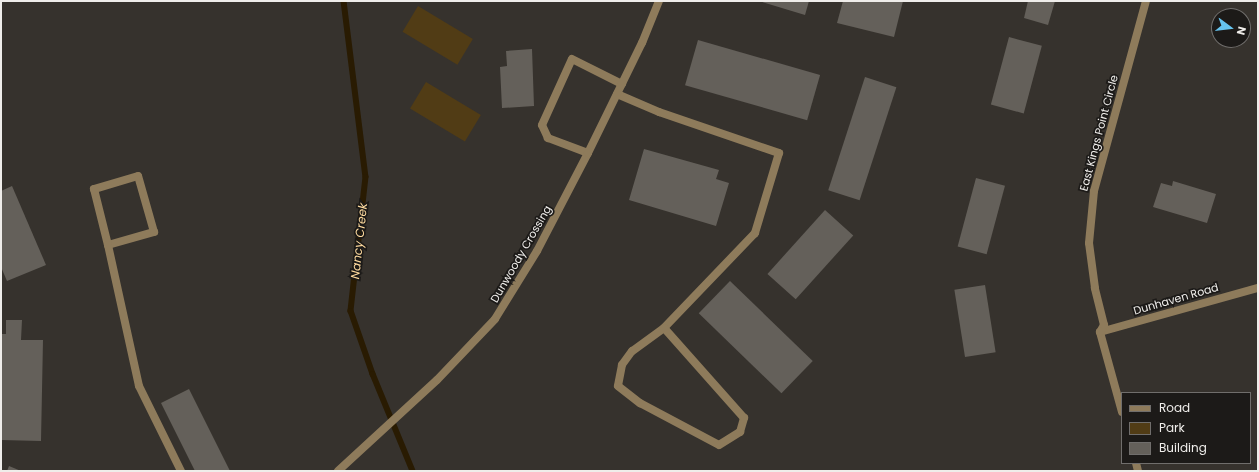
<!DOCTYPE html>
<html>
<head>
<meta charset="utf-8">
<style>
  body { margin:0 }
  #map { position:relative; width:1259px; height:472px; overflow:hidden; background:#36322d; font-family:Poppins,sans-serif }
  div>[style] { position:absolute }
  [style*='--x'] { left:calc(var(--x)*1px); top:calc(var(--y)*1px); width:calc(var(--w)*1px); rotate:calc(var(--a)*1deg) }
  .green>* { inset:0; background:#513c15; transform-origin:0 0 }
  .stream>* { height:5.5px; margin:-2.75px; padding:0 2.75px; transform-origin:2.75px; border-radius:2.75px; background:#291b02 }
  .building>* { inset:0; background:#64605a; transform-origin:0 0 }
  .minor>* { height:8px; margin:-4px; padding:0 4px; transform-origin:4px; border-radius:4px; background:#8e7b5b }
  span { translate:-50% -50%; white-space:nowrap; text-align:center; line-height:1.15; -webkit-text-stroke:3.5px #1c1a18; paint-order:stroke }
  .street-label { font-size:11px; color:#efedea }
  .water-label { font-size:12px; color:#feda9e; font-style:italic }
  .frame { position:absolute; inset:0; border:2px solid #efedea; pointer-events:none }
  .legend { position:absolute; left:1121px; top:392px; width:130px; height:72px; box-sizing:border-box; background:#1c1a18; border:1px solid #706e6c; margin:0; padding:5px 7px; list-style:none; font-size:12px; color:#efedea }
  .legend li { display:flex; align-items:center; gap:8px; height:20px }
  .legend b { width:20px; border:1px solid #706e6c }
  .north { position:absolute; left:1211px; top:8px; width:40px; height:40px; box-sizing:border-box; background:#1c1a18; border:1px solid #706e6c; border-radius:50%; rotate:105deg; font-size:11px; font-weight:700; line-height:16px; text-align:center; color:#efedea }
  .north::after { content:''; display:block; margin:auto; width:14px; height:18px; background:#66c4ef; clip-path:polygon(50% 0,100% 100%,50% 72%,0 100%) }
</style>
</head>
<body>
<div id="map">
  <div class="green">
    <div style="left:418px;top:6px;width:64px;height:30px;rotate:31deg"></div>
    <div style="left:426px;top:82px;width:64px;height:31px;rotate:31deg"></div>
  </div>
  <div class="stream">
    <div style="--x:344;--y:1;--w:177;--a:82.9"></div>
    <div style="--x:366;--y:177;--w:135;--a:96.4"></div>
    <div style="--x:351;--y:311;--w:67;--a:70.8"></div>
    <div style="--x:373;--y:374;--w:105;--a:67.6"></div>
  </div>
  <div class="building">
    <div style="clip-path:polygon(759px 1px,809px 1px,805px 15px)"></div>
    <div style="clip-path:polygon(843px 1px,903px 1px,894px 37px,837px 23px)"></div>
    <div style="clip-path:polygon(1028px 1px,1055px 1px,1048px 25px,1024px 18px)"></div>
    <div style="left:1009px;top:37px;width:34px;height:70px;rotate:15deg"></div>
    <div style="left:698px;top:40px;width:127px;height:47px;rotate:16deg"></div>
    <div style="clip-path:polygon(532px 49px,534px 106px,502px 108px,500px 67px,507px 66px,506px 51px)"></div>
    <div style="left:865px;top:77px;width:33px;height:119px;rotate:18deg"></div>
    <div style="clip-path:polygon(644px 149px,719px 170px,716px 179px,729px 183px,716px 226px,629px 200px)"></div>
    <div style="left:976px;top:178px;width:30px;height:71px;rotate:15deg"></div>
    <div style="clip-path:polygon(1173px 181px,1216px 194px,1207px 223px,1153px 207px,1161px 183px,1172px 186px)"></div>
    <div style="clip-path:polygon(12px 186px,46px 265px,7px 281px,1px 267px,1px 191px)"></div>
    <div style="left:825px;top:210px;width:38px;height:86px;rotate:42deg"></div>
    <div style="left:730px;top:281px;width:115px;height:45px;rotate:44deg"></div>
    <div style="left:985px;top:285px;width:68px;height:31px;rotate:81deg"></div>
    <div style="clip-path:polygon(6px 320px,22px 320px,21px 340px,43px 340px,41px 441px,1px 440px,1px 334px,6px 334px)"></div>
    <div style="clip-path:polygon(189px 389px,230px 471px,195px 471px,161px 403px)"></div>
    <div style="clip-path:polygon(9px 466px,21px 471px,7px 471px)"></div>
  </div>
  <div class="minor">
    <div style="--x:617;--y:94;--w:46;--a:23.2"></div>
    <div style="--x:659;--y:112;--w:127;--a:18.9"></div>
    <div style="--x:779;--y:153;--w:84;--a:106.7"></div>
    <div style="--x:755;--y:233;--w:132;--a:133.8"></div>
    <div style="--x:664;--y:328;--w:39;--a:144"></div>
    <div style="--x:632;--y:351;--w:17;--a:126"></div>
    <div style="--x:622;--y:365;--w:21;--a:101"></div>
    <div style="--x:618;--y:386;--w:28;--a:38"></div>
    <div style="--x:640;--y:403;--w:89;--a:28"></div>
    <div style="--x:719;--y:445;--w:25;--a:-32"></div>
    <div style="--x:740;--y:432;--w:15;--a:-74"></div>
    <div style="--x:744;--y:418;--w:120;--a:-131.6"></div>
    <div style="--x:588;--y:153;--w:43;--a:-159.4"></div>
    <div style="--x:548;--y:138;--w:14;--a:-115"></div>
    <div style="--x:542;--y:125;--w:72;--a:-65.6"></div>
    <div style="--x:572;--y:59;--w:56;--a:26.6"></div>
    <div style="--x:108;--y:245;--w:48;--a:-15.8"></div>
    <div style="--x:154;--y:232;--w:58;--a:-105.9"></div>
    <div style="--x:138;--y:176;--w:46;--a:163.5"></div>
    <div style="--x:94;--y:189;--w:58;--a:76"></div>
    <div style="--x:108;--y:245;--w:144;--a:77.6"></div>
    <div style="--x:139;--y:386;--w:95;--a:63.7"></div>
    <div style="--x:1100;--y:332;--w:164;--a:-15.6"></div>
    <div style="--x:1122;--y:412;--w:83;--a:-105.4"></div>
    <div style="--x:1100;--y:332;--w:8;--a:-60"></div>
    <div style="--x:1104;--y:325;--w:38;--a:-104"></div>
    <div style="--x:1095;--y:288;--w:45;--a:-97.6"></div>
    <div style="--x:1089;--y:243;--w:52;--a:-84.5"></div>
    <div style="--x:1094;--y:191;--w:197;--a:-74.7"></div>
    <div style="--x:1136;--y:463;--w:8;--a:76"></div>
    <div style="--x:338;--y:471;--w:134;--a:-42.6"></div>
    <div style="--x:437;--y:380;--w:84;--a:-46.4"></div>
    <div style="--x:495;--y:319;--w:80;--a:-58.3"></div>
    <div style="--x:537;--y:251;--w:110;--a:-62.5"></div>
    <div style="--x:588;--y:153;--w:123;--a:-63.9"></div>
    <div style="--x:642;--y:43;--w:45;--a:-68"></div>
  </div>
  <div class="street-label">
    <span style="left:1099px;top:133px;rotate:-75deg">East Kings Point Circle</span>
    <span style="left:521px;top:254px;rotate:-60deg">Dunwoody Crossing</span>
    <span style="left:1176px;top:299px;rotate:-16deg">Dunhaven Road</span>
  </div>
  <div class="water-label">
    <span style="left:359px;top:241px;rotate:-84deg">Nancy Creek</span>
  </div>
  <div class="frame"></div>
  <ul class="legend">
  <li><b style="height:5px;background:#8e7b5b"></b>Road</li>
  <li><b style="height:11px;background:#513c15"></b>Park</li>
  <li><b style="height:11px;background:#64605a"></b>Building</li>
  </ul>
  <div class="north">N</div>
</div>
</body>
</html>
